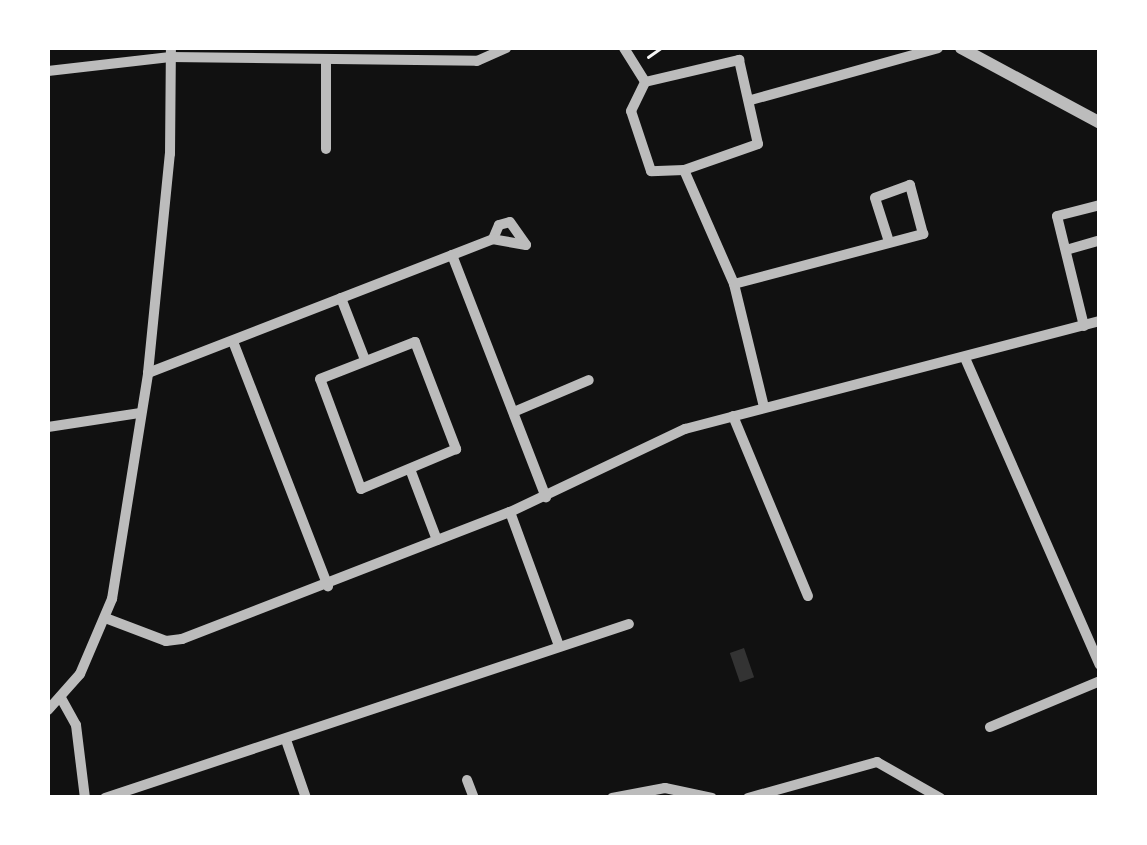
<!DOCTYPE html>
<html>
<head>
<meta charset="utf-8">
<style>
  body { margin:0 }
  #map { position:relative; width:1147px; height:845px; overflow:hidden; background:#111; font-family:"Titillium Web",sans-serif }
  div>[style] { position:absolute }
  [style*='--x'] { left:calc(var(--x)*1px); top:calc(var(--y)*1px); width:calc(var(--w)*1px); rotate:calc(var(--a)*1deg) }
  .water>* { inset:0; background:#333; transform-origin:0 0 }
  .path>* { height:2.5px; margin:-1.25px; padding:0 1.25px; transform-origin:1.25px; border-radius:1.25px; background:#f5f5f5 }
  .minor>* { height:10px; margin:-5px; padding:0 5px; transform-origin:5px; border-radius:5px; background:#bcbcbc }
  .tertiary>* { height:12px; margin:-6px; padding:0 6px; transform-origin:6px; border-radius:6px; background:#bcbcbc }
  span { translate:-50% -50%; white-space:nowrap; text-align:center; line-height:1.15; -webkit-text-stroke:8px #fff; paint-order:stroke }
  .frame { position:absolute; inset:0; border:50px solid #fff; pointer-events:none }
</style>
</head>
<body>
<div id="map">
  <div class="water">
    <div style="left:744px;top:648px;width:31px;height:15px;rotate:71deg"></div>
  </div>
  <div class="path">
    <div style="--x:648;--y:57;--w:16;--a:-35"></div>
  </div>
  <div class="minor">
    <div style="--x:624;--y:48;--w:40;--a:58"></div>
    <div style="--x:326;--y:60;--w:89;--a:90"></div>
    <div style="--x:739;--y:60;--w:86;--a:77.3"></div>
    <div style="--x:758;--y:144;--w:78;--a:160.6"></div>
    <div style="--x:684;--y:170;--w:33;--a:178"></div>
    <div style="--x:651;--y:171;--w:63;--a:-108.4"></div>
    <div style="--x:631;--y:111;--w:32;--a:-64"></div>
    <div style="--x:645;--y:82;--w:97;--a:-13.2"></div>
    <div style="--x:48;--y:71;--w:123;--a:-6.5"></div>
    <div style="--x:170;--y:57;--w:307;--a:0.7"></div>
    <div style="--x:477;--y:61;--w:32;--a:-24"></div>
    <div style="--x:751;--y:100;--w:194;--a:-15.5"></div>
    <div style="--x:684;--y:170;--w:124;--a:66.3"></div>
    <div style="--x:734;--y:284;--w:127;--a:76.3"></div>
    <div style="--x:510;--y:222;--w:28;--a:55"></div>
    <div style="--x:526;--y:245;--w:34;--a:-170"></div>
    <div style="--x:493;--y:239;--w:15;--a:-67"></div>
    <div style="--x:499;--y:225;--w:11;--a:-15"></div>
    <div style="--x:1066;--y:250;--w:35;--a:-16"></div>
    <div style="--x:452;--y:255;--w:260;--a:68.8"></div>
    <div style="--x:734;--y:284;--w:196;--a:-14.8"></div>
    <div style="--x:923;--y:234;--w:51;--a:-104.9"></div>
    <div style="--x:910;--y:185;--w:37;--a:160"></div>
    <div style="--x:875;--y:198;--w:46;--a:72.3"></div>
    <div style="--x:341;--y:298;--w:66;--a:68.8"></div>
    <div style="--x:1084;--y:326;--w:113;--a:-103.8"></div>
    <div style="--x:1057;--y:216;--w:44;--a:-14.3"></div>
    <div style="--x:415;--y:342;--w:115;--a:69"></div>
    <div style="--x:456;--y:449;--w:103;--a:157.2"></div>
    <div style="--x:361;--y:489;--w:117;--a:-110.4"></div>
    <div style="--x:320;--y:379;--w:102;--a:-21.3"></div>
    <div style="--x:234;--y:344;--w:260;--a:68.8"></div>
    <div style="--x:965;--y:358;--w:335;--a:66.3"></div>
    <div style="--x:148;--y:373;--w:370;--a:-21.2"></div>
    <div style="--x:516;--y:411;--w:79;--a:-23"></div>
    <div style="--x:733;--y:416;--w:195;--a:67.4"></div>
    <div style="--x:48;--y:427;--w:92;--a:-8.7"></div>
    <div style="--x:410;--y:469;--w:76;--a:69.2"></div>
    <div style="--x:510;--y:512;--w:143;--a:69.9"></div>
    <div style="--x:108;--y:619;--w:62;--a:20.8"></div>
    <div style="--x:166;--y:641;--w:16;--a:-7"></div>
    <div style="--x:182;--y:639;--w:352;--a:-21.2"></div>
    <div style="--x:510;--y:512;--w:194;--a:-25.4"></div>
    <div style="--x:685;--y:429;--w:429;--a:-14.6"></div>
    <div style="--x:61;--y:698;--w:31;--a:61"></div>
    <div style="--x:76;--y:725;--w:74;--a:83"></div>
    <div style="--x:48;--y:710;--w:48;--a:-48.4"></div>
    <div style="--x:80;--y:674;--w:82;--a:-66.9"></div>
    <div style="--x:112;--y:599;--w:229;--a:-80.9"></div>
    <div style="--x:148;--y:373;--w:220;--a:-84.3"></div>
    <div style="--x:170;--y:154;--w:106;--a:-89.5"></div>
    <div style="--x:990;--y:727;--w:119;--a:-22.7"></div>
    <div style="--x:286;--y:740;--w:61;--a:71"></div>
    <div style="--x:467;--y:780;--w:19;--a:69"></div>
    <div style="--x:105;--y:798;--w:552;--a:-18.37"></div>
    <div style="--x:612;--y:798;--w:54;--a:-10.7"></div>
    <div style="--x:665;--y:788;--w:48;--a:12"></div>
    <div style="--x:748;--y:798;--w:134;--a:-15.6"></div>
    <div style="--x:877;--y:762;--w:73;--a:29.7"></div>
  </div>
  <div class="tertiary">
    <div style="--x:961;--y:48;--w:158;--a:28.3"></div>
  </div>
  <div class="frame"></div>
</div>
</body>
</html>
